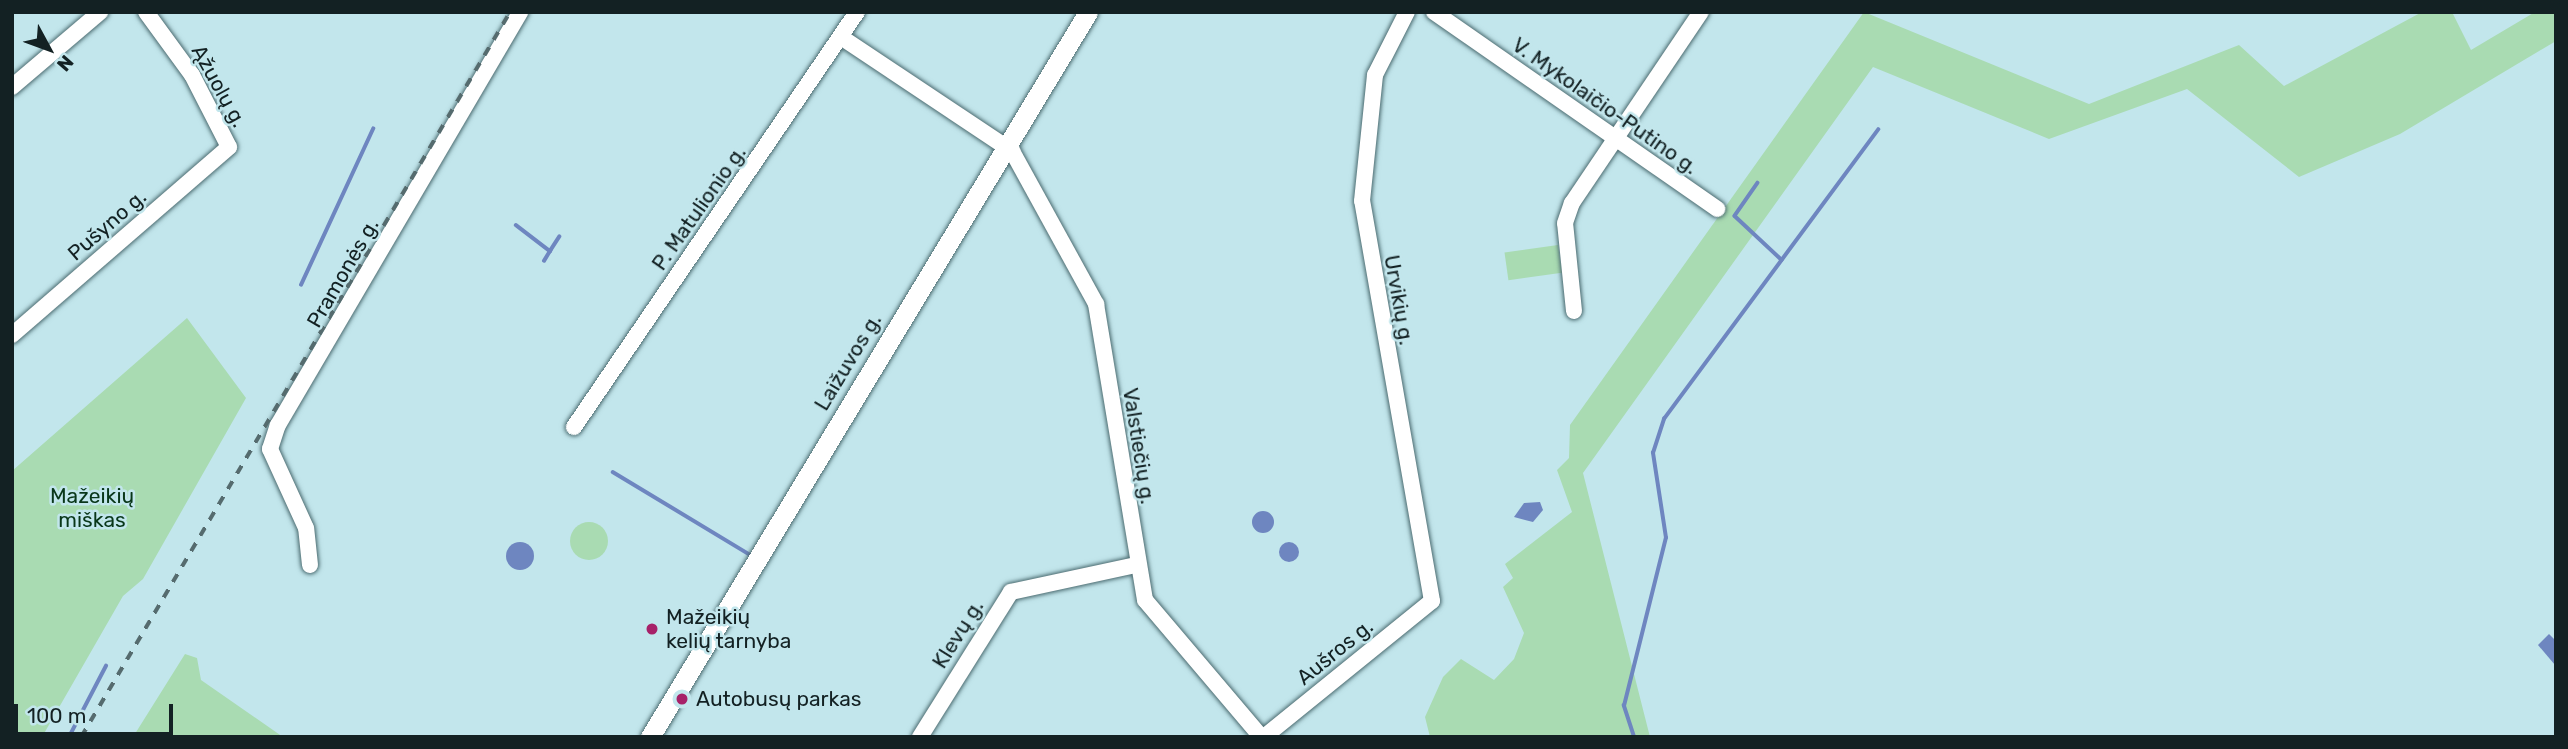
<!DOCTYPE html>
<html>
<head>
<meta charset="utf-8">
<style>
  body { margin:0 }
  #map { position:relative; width:2568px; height:749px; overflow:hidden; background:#c2e6ec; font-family:Rubik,sans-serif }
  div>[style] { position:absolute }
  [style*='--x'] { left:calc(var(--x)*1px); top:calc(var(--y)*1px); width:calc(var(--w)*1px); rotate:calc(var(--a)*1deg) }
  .green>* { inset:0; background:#a9dbb2; transform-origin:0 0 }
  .round { border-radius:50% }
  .water>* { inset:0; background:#6e86c0 }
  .stream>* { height:3.5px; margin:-1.75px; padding:0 1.75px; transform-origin:1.75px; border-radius:1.75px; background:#6e86c0 }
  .roads { filter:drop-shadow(0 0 2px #4b6b70) drop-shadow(0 0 2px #4b6b70) }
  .minor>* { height:16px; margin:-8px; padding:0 8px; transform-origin:8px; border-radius:8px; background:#fff }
  .major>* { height:19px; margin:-9.5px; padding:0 9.5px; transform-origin:9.5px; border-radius:9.5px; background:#fff }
  .rail>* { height:3.5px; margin-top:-1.75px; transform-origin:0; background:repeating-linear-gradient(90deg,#556b6e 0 9px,transparent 0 18px) }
  .dots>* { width:19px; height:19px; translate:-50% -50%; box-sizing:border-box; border:4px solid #c2e6ec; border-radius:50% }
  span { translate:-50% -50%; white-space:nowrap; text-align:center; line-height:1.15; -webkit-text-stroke:5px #c2e6ec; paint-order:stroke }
  .street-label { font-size:21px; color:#132123 }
  .park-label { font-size:21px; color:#093719 }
  .poi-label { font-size:21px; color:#132123 }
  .left { translate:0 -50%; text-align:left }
  .frame { position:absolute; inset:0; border:14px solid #132123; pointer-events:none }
  .north { position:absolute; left:14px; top:14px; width:70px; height:70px; -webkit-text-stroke:5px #c2e6ec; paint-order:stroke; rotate:131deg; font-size:19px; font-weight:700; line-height:28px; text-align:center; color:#132123 }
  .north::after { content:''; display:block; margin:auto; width:24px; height:32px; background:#132123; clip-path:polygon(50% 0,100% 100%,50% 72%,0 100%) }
  .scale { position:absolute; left:14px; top:704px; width:159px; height:32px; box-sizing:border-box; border:4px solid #132123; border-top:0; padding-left:9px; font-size:21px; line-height:24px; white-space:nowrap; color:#132123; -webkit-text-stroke:5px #c2e6ec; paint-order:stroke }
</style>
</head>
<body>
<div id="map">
  <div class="green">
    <div style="clip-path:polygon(1864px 12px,2089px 104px,2239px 45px,2284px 86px,2422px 12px,2452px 12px,2471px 50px,2535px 12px,2556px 12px,2556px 41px,2400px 134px,2299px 177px,2187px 89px,2049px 139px,1873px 67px,1583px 473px,1650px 737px,1430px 737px,1425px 717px,1443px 677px,1461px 659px,1494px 680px,1514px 659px,1524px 633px,1503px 587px,1513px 578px,1505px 564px,1572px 512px,1557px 470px,1569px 458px,1570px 425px)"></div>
    <div style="left:1558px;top:245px;width:28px;height:54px;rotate:82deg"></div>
    <div style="clip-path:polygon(187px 318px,246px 398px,143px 579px,123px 596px,42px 737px,12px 737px,12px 471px)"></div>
    <div class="round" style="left:570px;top:522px;width:38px;height:38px"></div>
    <div style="clip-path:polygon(185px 654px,197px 658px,201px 680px,283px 737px,133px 737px)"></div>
  </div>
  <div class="water">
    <div style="clip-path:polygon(1540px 502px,1543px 510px,1533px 522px,1514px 517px,1524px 503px)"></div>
    <div class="round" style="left:1252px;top:511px;width:22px;height:22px"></div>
    <div class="round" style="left:506px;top:542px;width:28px;height:28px"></div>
    <div class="round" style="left:1279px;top:542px;width:20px;height:20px"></div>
    <div style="clip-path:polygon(2549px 634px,2556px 641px,2555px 665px,2538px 645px)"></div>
  </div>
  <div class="stream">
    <div style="--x:1758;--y:183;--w:40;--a:124.9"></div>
    <div style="--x:1735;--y:216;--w:64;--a:43.1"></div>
    <div style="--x:516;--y:225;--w:43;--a:37.4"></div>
    <div style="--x:550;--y:251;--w:17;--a:-57"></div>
    <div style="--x:544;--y:261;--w:12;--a:-59"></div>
    <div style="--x:301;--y:285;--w:172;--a:-65.2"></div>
    <div style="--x:613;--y:472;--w:159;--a:31.1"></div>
    <div style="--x:69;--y:737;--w:80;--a:-62.5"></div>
    <div style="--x:1634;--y:737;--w:33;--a:-108"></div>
    <div style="--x:1624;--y:706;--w:173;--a:-76"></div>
    <div style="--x:1666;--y:538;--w:86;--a:-98.7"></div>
    <div style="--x:1653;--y:453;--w:36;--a:-72"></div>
    <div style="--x:1664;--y:419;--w:360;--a:-53.5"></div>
  </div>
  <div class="roads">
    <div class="minor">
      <div style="--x:1434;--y:12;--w:345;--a:34.8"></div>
      <div style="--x:841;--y:37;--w:206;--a:33.7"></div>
      <div style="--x:1012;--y:151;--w:175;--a:61.2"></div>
      <div style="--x:1096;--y:304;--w:300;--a:80.6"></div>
      <div style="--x:1145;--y:600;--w:180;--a:49.7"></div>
      <div style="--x:12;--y:87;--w:116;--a:-40.4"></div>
      <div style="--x:1574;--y:311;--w:88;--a:-95.8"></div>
      <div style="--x:1565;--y:223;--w:21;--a:-71"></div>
      <div style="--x:1572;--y:203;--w:230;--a:-56"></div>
      <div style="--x:12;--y:335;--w:287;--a:-40.9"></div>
      <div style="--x:229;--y:147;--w:81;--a:-117.2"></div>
      <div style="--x:192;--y:75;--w:78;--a:-126.1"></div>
      <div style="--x:574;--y:427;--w:502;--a:-55.71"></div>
      <div style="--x:310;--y:565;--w:37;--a:-96"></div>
      <div style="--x:306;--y:528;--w:87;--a:-114.5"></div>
      <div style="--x:270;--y:449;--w:25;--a:-72"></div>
      <div style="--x:278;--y:425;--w:479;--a:-59.6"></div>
      <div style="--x:920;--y:737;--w:171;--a:-57.9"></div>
      <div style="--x:1011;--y:592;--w:128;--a:-12.2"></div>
      <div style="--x:1264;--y:737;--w:216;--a:-39"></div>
      <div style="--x:1432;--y:601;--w:406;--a:-99.9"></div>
      <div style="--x:1362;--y:201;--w:127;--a:-84.1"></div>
      <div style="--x:1375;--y:75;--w:71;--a:-63.1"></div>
    </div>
    <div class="major">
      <div style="--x:650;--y:737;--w:847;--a:-58.86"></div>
    </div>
  </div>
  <div class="rail">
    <div style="--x:81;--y:737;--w:842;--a:-59.39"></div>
  </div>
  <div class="dots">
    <div style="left:652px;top:629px;background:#a72169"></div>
    <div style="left:682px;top:699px;background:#a72169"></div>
  </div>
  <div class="street-label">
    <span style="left:219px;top:86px;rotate:61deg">Ąžuolų g.</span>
    <span style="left:1605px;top:106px;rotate:35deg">V. Mykolaičio-Putino g.</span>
    <span style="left:699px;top:208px;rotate:-55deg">P. Matulionio g.</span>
    <span style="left:107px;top:225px;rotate:-41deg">Pušyno g.</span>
    <span style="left:343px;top:273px;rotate:-60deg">Pramonės g.</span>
    <span style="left:1399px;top:300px;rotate:80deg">Urvikių g.</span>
    <span style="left:848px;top:362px;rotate:-59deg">Laižuvos g.</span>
    <span style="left:1139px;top:446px;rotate:81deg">Valstiečių g.</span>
    <span style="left:958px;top:634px;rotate:-58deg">Klevų g.</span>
    <span style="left:1335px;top:652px;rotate:-39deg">Aušros g.</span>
  </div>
  <div class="park-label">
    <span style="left:92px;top:508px">Mažeikių<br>miškas</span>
  </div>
  <div class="poi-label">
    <span class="left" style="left:666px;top:629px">Mažeikių<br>kelių tarnyba</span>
    <span class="left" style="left:696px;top:699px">Autobusų parkas</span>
  </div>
  <div class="frame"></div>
  <div class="north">N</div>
  <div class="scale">100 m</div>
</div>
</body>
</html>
